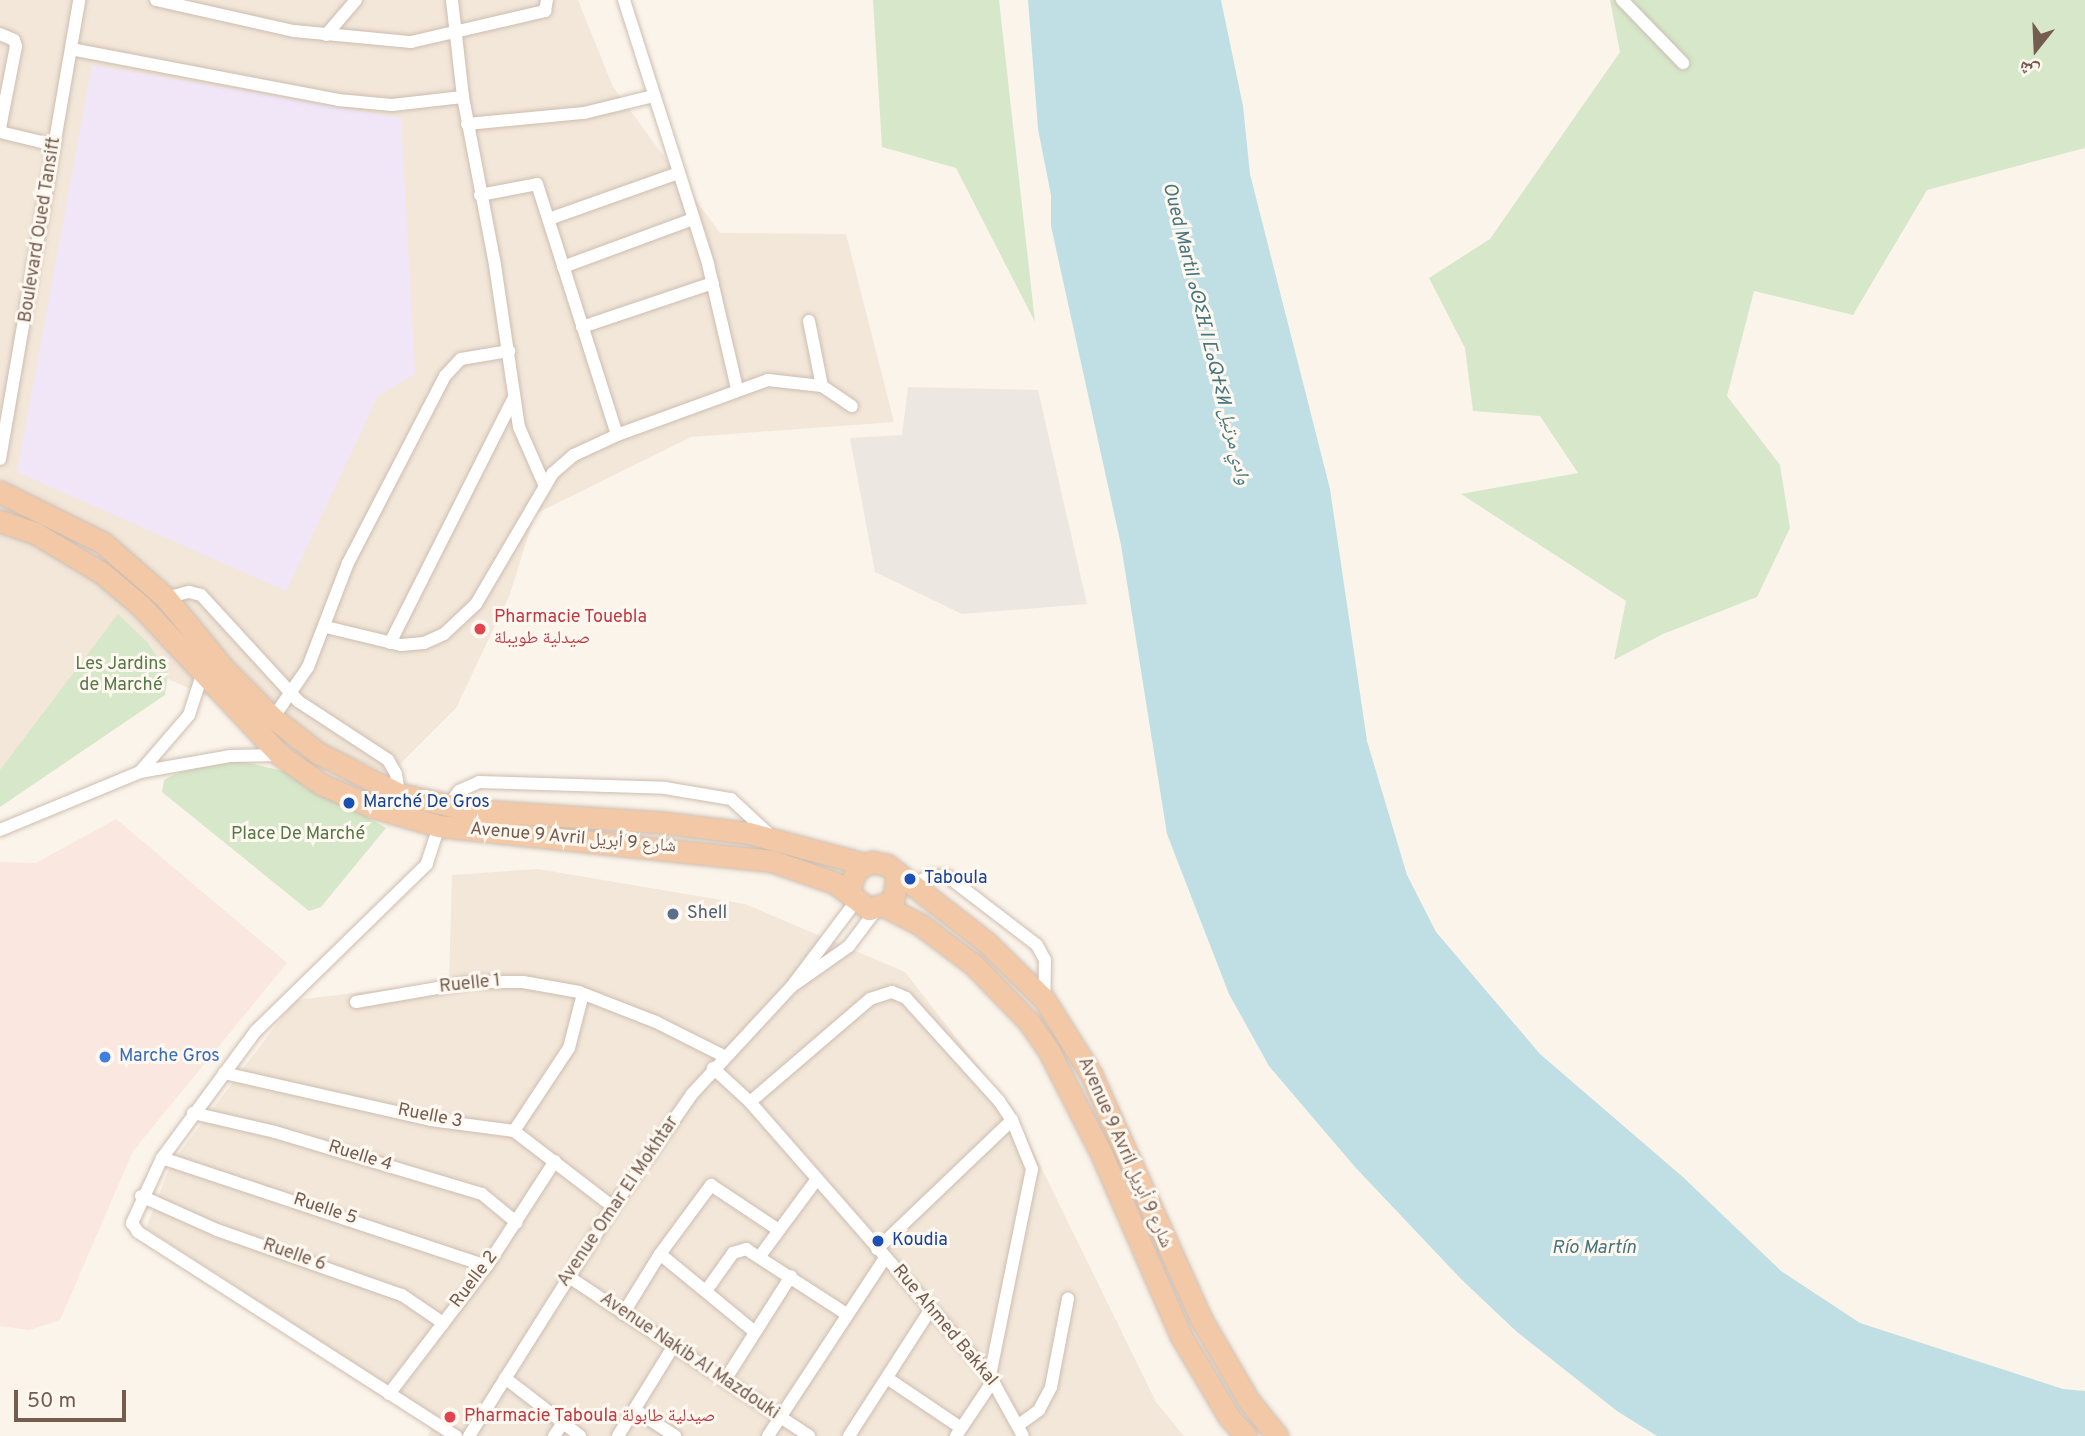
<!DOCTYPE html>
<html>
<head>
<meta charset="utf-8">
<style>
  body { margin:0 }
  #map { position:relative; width:2085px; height:1436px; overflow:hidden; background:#fbf4ea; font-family:Overpass,"Noto Naskh Arabic","Noto Sans Tifinagh",sans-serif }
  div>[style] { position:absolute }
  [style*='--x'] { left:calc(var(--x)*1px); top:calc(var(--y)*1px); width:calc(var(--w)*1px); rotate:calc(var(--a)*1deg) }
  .residential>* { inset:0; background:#f2e7d9 }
  .commercial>* { inset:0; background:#fae7df }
  .industrial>* { inset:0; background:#ede7e2 }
  .education>* { inset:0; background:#f1e6f8 }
  .green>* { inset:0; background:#d6e8c9 }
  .water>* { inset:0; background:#bfdfe4 }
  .roads { filter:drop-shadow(0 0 2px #cdbdb0) drop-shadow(0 0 2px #cdbdb0) }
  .minor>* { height:12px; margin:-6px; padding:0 6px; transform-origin:6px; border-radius:6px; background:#fff }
  .trunk>* { height:21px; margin:-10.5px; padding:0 10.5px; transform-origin:10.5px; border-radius:10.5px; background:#f2c8a7 }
  .dots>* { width:19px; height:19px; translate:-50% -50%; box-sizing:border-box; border:4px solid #fef8f0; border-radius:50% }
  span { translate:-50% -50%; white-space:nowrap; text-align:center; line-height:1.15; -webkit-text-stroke:6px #fef8f0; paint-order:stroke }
  .street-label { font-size:18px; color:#745c4f }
  .health-label { font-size:18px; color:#be3a42 }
  .left { translate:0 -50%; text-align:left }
  .park-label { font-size:18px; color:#567948 }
  .transit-label { font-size:18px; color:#164399 }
  .service-label { font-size:18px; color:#4e5e75 }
  .shop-label { font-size:18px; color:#366cbe }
  .water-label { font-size:19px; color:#47767f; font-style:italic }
  .north { position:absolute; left:2001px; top:14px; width:70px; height:70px; -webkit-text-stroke:5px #fef8f0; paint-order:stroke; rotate:198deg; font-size:19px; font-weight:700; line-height:28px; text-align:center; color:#745c4f }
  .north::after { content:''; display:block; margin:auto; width:24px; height:32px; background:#745c4f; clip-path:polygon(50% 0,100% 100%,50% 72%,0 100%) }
  .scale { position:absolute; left:14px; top:1390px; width:112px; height:32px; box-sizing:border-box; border:4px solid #745c4f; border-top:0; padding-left:9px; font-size:21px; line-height:24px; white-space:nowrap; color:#745c4f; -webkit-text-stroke:5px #fef8f0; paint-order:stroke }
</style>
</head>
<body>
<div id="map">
  <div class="residential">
    <div style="clip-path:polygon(0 0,578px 0,613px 87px,720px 233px,846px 234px,894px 422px,691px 437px,535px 514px,510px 594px,456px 708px,390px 774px,170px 680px,111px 629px,0 771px)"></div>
    <div style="clip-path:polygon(538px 869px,745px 904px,905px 972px,1014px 1112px,1156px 1402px,1184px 1436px,427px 1436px,439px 1418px,146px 1228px,171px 1164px,295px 1000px,449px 982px,452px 875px)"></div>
  </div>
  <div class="commercial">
    <div style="clip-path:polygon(116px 819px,287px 963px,133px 1151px,60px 1320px,29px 1330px,0 1326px,0 862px,36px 863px)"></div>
  </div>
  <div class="industrial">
    <div style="clip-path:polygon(908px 387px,1038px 390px,1087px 604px,962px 614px,875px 572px,850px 438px,902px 435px)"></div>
  </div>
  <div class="education">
    <div style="clip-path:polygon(92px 65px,401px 118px,415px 374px,378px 396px,286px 591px,17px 472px)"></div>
  </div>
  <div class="green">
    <div style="clip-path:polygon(873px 0,999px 0,1035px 322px,956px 168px,882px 147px)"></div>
    <div style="clip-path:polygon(1610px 0,2085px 0,2085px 148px,1927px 190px,1853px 315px,1754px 291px,1727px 396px,1780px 465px,1790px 528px,1757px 597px,1663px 634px,1614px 660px,1626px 601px,1461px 494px,1578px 473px,1540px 416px,1473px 411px,1465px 348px,1429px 278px,1490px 239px,1620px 52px)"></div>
    <div style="clip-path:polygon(118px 614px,147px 642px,168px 673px,165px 695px,0 807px,0 770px)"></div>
    <div style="clip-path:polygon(226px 758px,292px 773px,386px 828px,321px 907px,309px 911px,162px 792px,164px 780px,173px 775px)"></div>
  </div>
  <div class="water">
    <div style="clip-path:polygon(1028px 0,1221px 0,1243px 106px,1250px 174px,1330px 489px,1367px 741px,1407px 875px,1436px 932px,1540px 1054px,1684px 1178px,1781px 1271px,1860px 1323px,2063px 1389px,2085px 1391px,2085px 1436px,1657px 1436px,1617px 1411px,1517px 1332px,1462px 1280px,1355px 1167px,1269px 1066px,1229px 994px,1167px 834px,1121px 545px,1051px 226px,1051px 195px,1038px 129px)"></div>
  </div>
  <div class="roads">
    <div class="minor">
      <div style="--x:156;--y:0;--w:141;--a:12.7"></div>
      <div style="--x:294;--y:31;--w:118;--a:5.4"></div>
      <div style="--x:411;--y:42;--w:138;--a:-13"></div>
      <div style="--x:545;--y:11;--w:11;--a:-80"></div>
      <div style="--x:452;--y:0;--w:98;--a:83.5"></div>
      <div style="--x:463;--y:97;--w:171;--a:79.2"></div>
      <div style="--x:495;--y:265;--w:164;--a:81.6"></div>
      <div style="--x:519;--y:427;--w:62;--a:66.3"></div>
      <div style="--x:624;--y:0;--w:277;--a:72.3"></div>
      <div style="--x:708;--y:264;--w:128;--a:76.9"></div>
      <div style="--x:1622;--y:0;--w:88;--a:45.9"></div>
      <div style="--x:0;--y:34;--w:15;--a:23"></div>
      <div style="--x:14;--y:40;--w:6;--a:72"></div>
      <div style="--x:16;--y:46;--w:84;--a:101"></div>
      <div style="--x:326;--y:35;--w:46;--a:-49.4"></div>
      <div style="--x:71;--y:49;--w:272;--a:10.8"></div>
      <div style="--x:338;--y:100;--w:54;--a:5.3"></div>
      <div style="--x:392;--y:105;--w:71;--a:-6.4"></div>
      <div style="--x:467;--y:124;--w:118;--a:-5.4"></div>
      <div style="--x:584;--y:113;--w:72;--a:-13.7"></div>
      <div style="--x:0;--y:132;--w:56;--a:13.5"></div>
      <div style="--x:480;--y:195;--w:58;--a:-10.9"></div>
      <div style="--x:537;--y:184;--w:263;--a:72.3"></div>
      <div style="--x:549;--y:219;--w:137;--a:-19.6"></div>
      <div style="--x:563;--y:267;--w:139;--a:-20.3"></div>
      <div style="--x:809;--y:321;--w:66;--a:78.7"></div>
      <div style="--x:582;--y:327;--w:138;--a:-18.6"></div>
      <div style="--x:0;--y:459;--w:466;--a:-80.2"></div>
      <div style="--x:166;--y:598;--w:24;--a:-15"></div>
      <div style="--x:189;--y:592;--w:12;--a:14"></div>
      <div style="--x:201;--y:595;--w:144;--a:47.5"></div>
      <div style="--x:298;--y:701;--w:108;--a:33.2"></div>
      <div style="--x:388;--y:760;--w:16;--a:60"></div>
      <div style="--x:396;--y:774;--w:20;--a:81"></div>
      <div style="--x:326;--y:627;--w:77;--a:13.5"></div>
      <div style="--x:401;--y:645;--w:23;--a:-5"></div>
      <div style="--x:424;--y:643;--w:22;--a:-24"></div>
      <div style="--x:444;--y:634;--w:44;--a:-43.2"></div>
      <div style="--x:476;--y:604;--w:152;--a:-59.6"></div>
      <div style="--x:553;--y:473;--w:28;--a:-41"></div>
      <div style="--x:574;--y:455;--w:47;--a:-24.9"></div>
      <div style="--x:617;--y:435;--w:161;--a:-20"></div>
      <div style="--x:768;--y:380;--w:54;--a:6.3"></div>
      <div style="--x:822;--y:386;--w:36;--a:34"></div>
      <div style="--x:390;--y:643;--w:275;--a:-63.2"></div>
      <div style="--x:273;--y:718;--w:62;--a:-55.5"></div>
      <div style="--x:308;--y:667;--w:111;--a:-69"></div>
      <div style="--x:348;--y:563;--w:211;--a:-62.6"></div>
      <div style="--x:445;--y:376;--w:23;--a:-47"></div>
      <div style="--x:461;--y:359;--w:49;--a:-9.5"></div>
      <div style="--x:140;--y:772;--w:75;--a:-49.3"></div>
      <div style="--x:189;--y:715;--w:45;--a:-72"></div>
      <div style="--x:447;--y:807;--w:20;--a:-53"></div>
      <div style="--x:459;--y:791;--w:22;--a:-24"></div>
      <div style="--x:479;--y:782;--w:186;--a:1.8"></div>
      <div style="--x:665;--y:788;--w:67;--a:9.5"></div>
      <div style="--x:731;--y:799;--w:56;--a:42.8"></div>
      <div style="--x:439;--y:826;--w:40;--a:108"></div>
      <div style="--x:427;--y:864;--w:240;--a:135.7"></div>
      <div style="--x:255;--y:1032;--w:157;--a:126.4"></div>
      <div style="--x:162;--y:1158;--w:72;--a:114.8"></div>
      <div style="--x:132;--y:1223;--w:11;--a:56"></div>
      <div style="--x:138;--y:1232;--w:378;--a:32.7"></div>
      <div style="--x:0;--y:830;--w:152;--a:-22.5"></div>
      <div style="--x:140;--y:772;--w:91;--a:-10.1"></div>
      <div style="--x:230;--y:756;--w:50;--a:-1.1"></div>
      <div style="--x:909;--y:885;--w:24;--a:-22"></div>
      <div style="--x:931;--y:876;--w:16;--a:0"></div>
      <div style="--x:947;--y:876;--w:113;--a:37.5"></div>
      <div style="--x:1037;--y:945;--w:17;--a:62"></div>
      <div style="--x:1045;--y:960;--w:39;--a:91"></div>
      <div style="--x:795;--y:984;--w:66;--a:-35.1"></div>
      <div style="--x:849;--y:946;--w:45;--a:-53.1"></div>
      <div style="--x:356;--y:1002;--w:119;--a:-9.7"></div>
      <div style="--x:473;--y:982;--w:50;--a:0"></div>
      <div style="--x:523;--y:982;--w:57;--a:10.1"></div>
      <div style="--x:579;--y:992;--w:83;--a:21.3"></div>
      <div style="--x:656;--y:1022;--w:76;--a:26.6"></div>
      <div style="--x:713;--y:1068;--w:50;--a:42.6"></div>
      <div style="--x:750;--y:1102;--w:364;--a:48.8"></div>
      <div style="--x:990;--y:1376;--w:68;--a:61.2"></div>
      <div style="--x:224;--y:1073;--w:212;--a:12.8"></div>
      <div style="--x:431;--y:1120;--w:84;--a:7.5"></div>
      <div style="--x:514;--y:1131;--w:125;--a:37.5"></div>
      <div style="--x:750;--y:1102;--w:158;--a:-40.6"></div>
      <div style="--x:870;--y:999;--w:23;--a:-18"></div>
      <div style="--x:892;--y:992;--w:15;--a:23"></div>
      <div style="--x:906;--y:998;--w:139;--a:47.9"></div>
      <div style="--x:999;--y:1101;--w:23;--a:56"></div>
      <div style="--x:1012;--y:1120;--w:53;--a:67.8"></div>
      <div style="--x:1032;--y:1169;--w:211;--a:101.5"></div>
      <div style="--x:193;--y:1113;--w:84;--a:13"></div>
      <div style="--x:275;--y:1132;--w:216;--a:16.7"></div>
      <div style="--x:482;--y:1194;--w:45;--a:39.6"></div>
      <div style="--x:514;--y:1131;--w:100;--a:-56.5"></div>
      <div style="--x:569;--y:1048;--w:56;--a:-75.5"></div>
      <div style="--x:162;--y:1158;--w:342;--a:18.4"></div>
      <div style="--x:141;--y:1196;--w:83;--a:24.1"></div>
      <div style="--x:217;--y:1230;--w:196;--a:19.4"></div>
      <div style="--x:402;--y:1295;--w:50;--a:34.3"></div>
      <div style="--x:877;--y:1249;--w:187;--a:-43.7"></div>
      <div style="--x:660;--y:1254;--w:86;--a:-53.5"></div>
      <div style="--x:711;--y:1185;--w:79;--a:33.7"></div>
      <div style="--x:760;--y:1256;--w:96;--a:-53.5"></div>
      <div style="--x:569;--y:1277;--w:288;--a:33.5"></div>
      <div style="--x:706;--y:1291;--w:47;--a:-54.6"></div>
      <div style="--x:733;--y:1253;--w:14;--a:-17"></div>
      <div style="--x:746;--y:1249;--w:118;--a:32.9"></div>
      <div style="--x:623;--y:1314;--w:70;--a:-58.3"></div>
      <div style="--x:660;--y:1254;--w:123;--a:39.4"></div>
      <div style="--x:505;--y:1378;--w:95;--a:37.7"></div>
      <div style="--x:887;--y:1378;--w:89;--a:34"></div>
      <div style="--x:725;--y:1380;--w:123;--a:-57.6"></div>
      <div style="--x:389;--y:1394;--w:161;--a:-52.6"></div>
      <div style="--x:487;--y:1266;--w:125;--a:-57.1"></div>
      <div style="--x:635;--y:1410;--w:48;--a:33"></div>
      <div style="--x:1020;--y:1424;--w:24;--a:-36"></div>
      <div style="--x:1039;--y:1410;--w:26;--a:-62"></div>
      <div style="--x:1051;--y:1387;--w:90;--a:-79.1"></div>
      <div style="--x:469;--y:1436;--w:271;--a:-57.8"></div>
      <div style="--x:613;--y:1207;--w:138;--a:-55"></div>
      <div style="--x:692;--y:1094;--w:147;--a:-47.2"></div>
      <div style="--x:792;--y:986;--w:106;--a:-53"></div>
      <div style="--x:554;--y:1436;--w:14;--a:-56"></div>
      <div style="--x:618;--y:1436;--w:105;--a:-58.3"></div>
      <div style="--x:768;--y:1436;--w:213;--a:-56.7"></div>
      <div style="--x:849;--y:1436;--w:151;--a:-57.2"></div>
      <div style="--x:956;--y:1436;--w:66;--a:-56.1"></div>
    </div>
    <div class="trunk">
      <div style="--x:0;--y:492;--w:115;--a:26.3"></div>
      <div style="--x:103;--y:543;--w:84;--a:41.1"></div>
      <div style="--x:166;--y:598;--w:93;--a:50.7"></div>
      <div style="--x:225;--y:670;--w:68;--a:45"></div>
      <div style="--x:273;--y:718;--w:57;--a:37.9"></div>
      <div style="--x:318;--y:753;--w:91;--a:26.8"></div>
      <div style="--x:399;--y:794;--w:73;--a:12.7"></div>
      <div style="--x:470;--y:810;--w:188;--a:3.7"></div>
      <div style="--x:658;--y:822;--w:92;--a:6.9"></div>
      <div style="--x:749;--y:833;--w:120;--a:15"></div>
      <div style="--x:0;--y:521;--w:37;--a:19"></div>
      <div style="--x:35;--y:533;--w:78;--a:30.8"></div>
      <div style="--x:102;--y:573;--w:51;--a:40.2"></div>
      <div style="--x:141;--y:606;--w:204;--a:47"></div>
      <div style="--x:280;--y:755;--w:50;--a:35.3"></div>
      <div style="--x:321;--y:784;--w:57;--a:23.9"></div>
      <div style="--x:373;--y:807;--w:69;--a:16.1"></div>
      <div style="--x:439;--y:826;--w:335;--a:6"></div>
      <div style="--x:772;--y:861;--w:67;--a:19.2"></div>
      <div style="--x:835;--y:883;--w:43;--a:37.4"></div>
      <div style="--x:869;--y:909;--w:25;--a:-18"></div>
      <div style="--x:893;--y:901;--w:24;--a:-81"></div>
      <div style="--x:852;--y:896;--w:9;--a:-103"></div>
      <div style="--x:850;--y:887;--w:19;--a:-69"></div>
      <div style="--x:857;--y:869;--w:17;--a:-25"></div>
      <div style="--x:872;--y:862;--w:15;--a:11"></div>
      <div style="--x:887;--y:865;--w:125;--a:37.9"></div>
      <div style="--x:986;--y:942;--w:81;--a:44.5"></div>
      <div style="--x:1044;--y:999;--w:89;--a:57.9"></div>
      <div style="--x:1091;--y:1074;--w:269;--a:65.8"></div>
      <div style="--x:1201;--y:1319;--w:95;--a:59.7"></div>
      <div style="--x:1249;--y:1401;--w:45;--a:51.3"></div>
      <div style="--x:886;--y:907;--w:39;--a:27"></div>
      <div style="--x:921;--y:925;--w:65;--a:36.9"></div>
      <div style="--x:973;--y:964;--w:81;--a:46"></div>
      <div style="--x:1029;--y:1022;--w:35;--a:55"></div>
      <div style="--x:1049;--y:1051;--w:114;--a:63"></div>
      <div style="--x:1101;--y:1153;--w:200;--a:66.4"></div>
      <div style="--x:1181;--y:1336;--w:94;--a:59.3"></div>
      <div style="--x:1229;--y:1417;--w:25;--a:48"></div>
    </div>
  </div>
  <div class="dots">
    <div style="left:480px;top:629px;background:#e0444e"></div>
    <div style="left:349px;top:803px;background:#1a4fb4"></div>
    <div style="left:910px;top:879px;background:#1a4fb4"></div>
    <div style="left:673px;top:914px;background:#5c6f8a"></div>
    <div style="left:105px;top:1057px;background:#3f7fe0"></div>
    <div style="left:878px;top:1241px;background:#1a4fb4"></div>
    <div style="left:450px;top:1417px;background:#e0444e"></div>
  </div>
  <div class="street-label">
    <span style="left:41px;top:230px;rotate:-81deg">Boulevard Oued Tansift</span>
    <span style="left:573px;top:839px;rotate:5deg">Avenue 9 Avril شارع 9 أبريل</span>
    <span style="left:470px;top:985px;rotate:-6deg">Ruelle 1</span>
    <span style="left:430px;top:1117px;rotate:11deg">Ruelle 3</span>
    <span style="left:1124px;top:1153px;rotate:66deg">Avenue 9 Avril شارع 9 أبريل</span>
    <span style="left:360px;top:1157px;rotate:17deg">Ruelle 4</span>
    <span style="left:619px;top:1202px;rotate:-56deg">Avenue Omar El Mokhtar</span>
    <span style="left:325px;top:1210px;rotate:18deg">Ruelle 5</span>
    <span style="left:294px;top:1256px;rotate:19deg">Ruelle 6</span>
    <span style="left:475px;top:1280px;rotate:-53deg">Ruelle 2</span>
    <span style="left:944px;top:1326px;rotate:50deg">Rue Ahmed Bakkal</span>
    <span style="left:689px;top:1357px;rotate:34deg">Avenue Nakib Al Mazdouki</span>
  </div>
  <div class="health-label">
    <span class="left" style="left:494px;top:629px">Pharmacie Touebla<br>صيدلية طويبلة</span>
    <span class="left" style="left:464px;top:1417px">Pharmacie Taboula صيدلية طابولة</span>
  </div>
  <div class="park-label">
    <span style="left:121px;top:676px">Les Jardins<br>de Marché</span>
    <span style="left:298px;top:835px">Place De Marché</span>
  </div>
  <div class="transit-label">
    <span class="left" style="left:363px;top:803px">Marché De Gros</span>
    <span class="left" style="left:924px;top:879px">Taboula</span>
    <span class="left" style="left:892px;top:1241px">Koudia</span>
  </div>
  <div class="service-label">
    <span class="left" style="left:687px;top:914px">Shell</span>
  </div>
  <div class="shop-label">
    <span class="left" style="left:119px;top:1057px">Marche Gros</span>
  </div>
  <div class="water-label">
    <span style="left:1205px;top:334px;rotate:76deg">Oued Martil ⴰⵙⵉⴼ ⵏ ⵎⴰⵕⵜⵉⵍ وادي مرتيل</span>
    <span style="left:1594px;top:1249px">Río Martín</span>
  </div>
  <div class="north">ش</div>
  <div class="scale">50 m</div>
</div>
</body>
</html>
